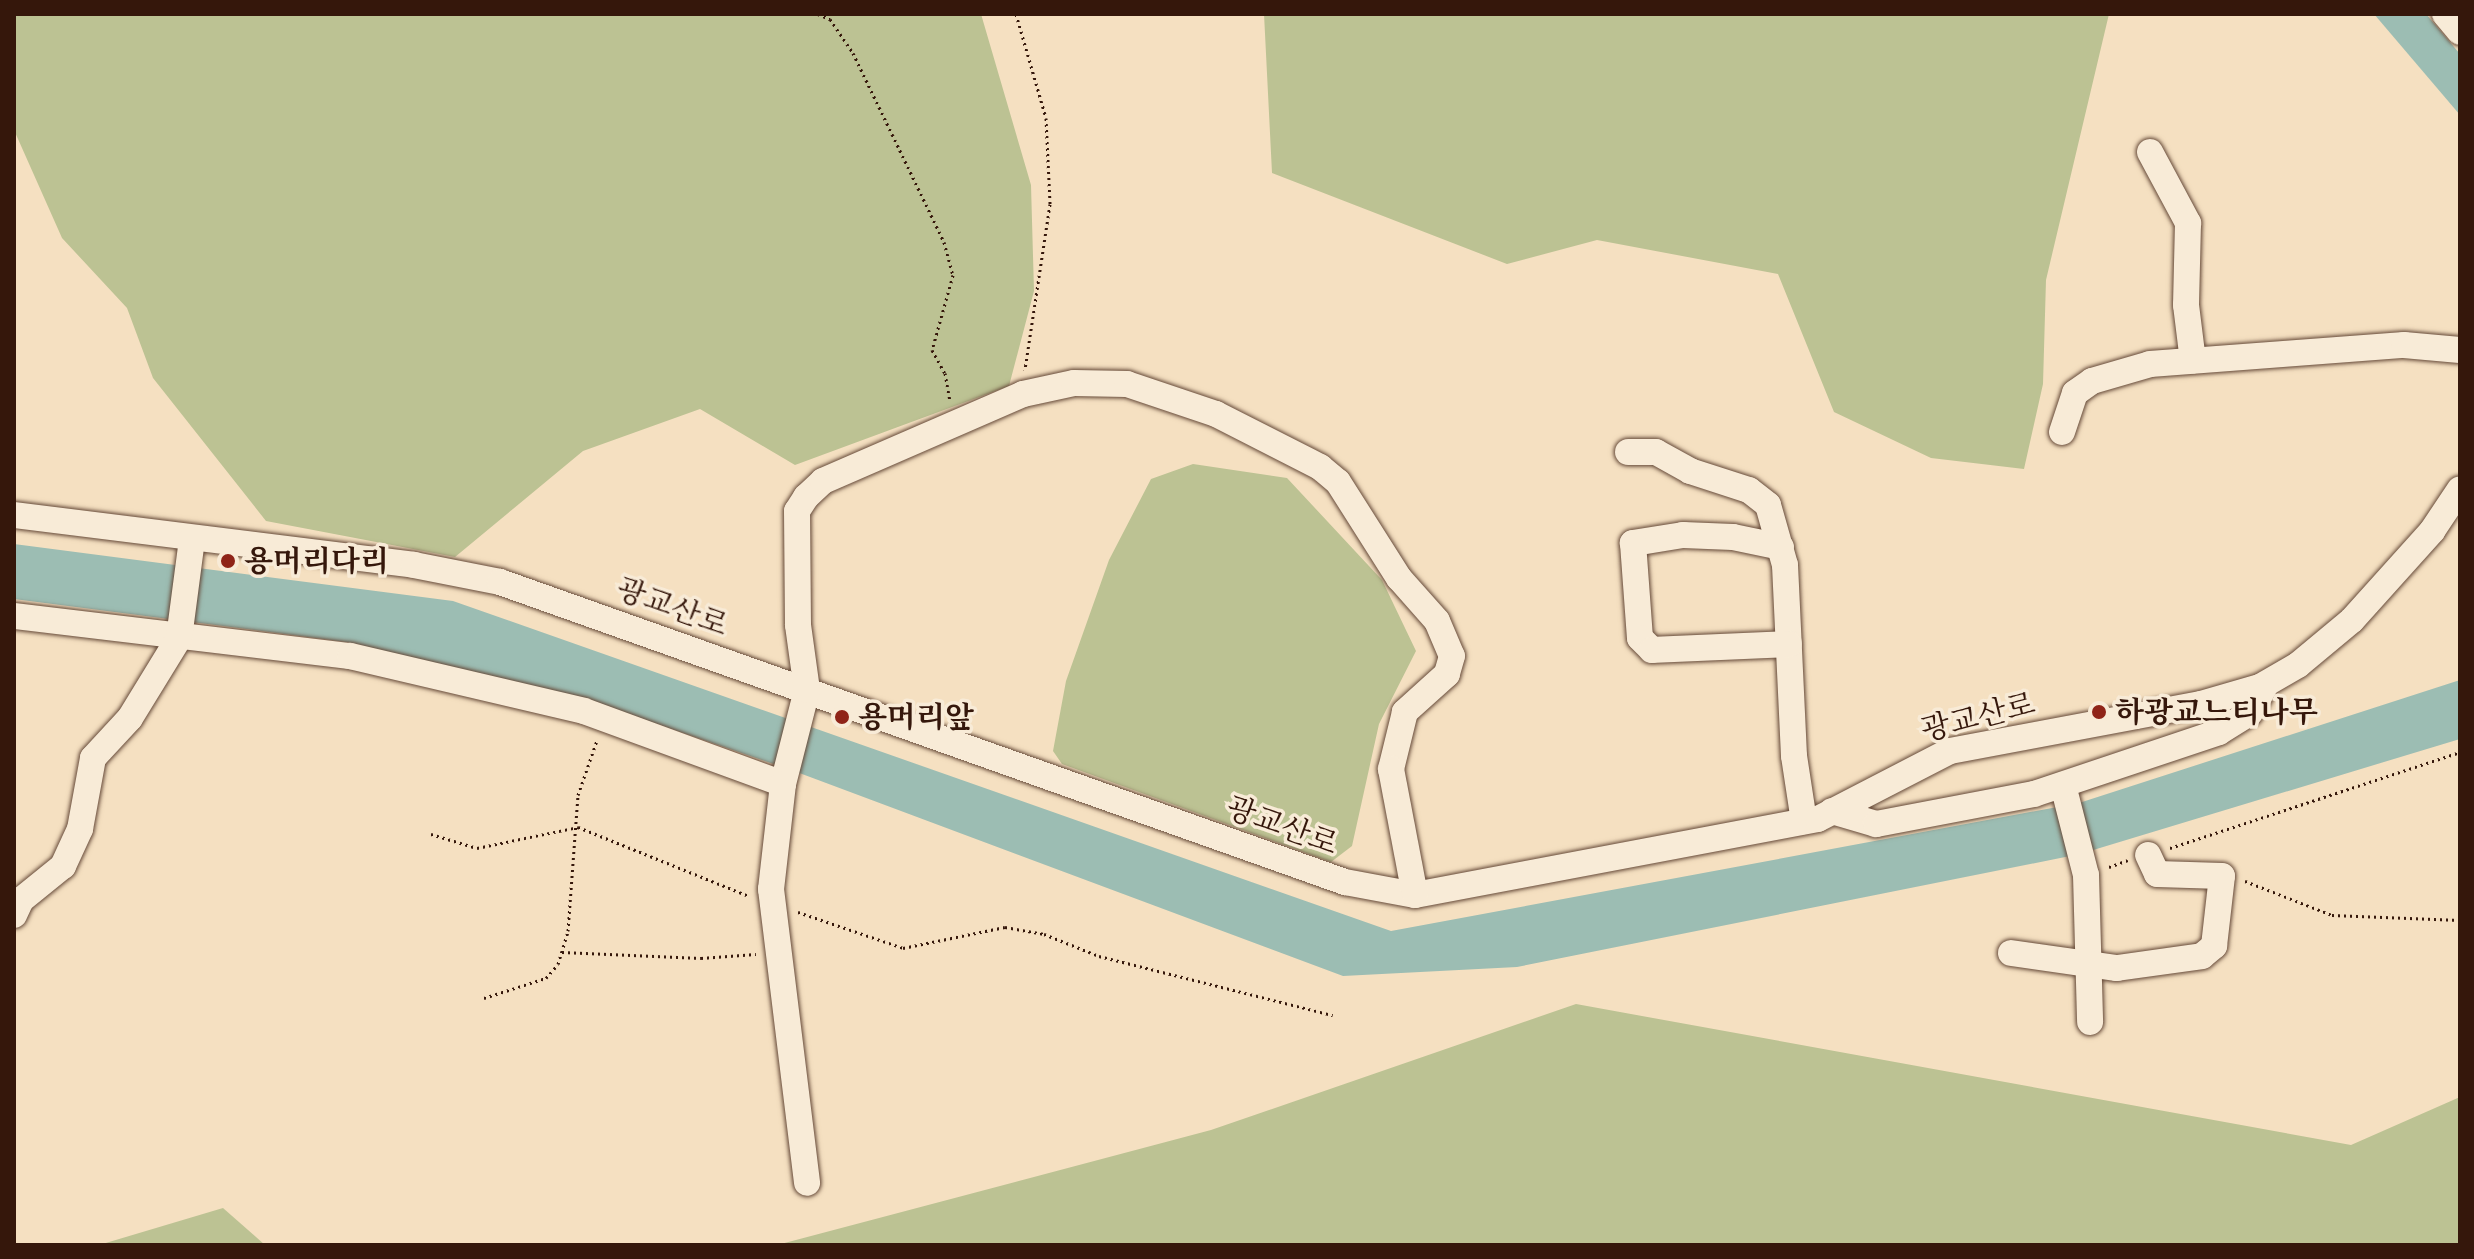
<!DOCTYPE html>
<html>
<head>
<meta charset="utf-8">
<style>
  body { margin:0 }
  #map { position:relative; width:2474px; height:1259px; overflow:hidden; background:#f5e0c1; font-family:"IM FELL Great Primer","Noto Serif KR",serif }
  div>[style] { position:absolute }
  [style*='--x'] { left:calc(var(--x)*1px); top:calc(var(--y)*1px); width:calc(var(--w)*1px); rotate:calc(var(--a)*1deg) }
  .green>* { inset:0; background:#bcc293 }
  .water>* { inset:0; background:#9cbdb3 }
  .path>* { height:3px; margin-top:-1.5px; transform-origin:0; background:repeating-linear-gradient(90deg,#35170b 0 2px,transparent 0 6px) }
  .roads { filter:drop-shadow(0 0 2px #654938) drop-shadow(0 0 2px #654938) }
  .minor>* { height:26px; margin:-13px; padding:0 13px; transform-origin:13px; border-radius:13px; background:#f8ebd7 }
  .dots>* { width:22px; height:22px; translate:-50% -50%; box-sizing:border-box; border:4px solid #f8ebd7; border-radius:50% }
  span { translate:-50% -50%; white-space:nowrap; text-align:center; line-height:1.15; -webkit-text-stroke:7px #f8ebd7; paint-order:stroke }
  .poi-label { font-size:30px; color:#35170b; font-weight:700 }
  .left { translate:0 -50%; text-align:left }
  .street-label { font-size:30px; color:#35170b }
  .frame { position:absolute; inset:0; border:16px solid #35170b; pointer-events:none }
</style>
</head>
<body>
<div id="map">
  <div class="green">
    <div style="clip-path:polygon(14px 14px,981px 14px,1031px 185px,1034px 291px,1009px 386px,795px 465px,700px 409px,583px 451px,455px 557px,266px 521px,153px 378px,127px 308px,62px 238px,14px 130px)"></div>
    <div style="clip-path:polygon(1264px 14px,2109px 14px,2046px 280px,2043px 384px,2024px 469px,1931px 458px,1834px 412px,1778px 274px,1597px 240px,1507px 264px,1272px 173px)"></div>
    <div style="clip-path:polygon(1193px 464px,1287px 478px,1382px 580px,1416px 651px,1379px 724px,1352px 846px,1331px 862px,1062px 764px,1053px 751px,1066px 681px,1109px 560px,1151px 479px)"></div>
    <div style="clip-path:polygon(1576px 1004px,2351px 1145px,2460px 1097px,2460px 1245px,777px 1245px,1211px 1130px)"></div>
    <div style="clip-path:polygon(223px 1208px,265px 1245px,99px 1245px)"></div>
  </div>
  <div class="water">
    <div style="clip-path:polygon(2374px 14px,2426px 14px,2460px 54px,2460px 115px)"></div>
    <div style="clip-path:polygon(14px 544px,453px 601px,1391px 931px,2079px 803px,2460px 680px,2460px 739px,2080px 854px,1517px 967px,1343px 976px,794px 771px,593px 702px,346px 642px,14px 599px)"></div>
  </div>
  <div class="path">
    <div style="--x:818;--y:14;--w:13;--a:23"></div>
    <div style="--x:830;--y:19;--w:41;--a:55.9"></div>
    <div style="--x:853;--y:53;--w:210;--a:64.3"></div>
    <div style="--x:944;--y:242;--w:34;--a:75"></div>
    <div style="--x:953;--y:275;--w:78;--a:105.6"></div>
    <div style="--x:932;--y:350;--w:26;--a:61"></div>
    <div style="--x:945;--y:373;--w:29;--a:80"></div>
    <div style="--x:1016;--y:14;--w:108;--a:73.9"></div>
    <div style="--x:1046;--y:118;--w:86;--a:87.3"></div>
    <div style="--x:1050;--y:204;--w:168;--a:98.6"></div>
    <div style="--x:431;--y:834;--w:48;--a:16.9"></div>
    <div style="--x:477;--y:848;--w:103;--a:-11.7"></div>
    <div style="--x:578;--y:827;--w:184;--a:22"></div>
    <div style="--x:2170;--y:848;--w:305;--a:-18.3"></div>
    <div style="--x:2109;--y:867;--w:20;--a:-20"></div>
    <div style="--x:2245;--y:881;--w:93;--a:21.3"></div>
    <div style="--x:2332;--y:915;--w:128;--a:2.2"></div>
    <div style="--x:798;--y:912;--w:111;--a:18.9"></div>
    <div style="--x:903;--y:948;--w:104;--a:-11.6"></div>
    <div style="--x:1005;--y:927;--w:40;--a:10"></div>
    <div style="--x:1044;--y:934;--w:59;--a:21.8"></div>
    <div style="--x:1099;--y:956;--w:241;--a:14.2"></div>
    <div style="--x:562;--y:952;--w:139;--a:2.5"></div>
    <div style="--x:701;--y:958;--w:55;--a:-4.2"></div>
    <div style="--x:484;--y:998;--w:65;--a:-17.9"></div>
    <div style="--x:546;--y:978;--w:18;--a:-49"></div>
    <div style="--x:558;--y:964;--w:34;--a:-73"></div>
    <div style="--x:568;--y:931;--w:136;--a:-85.8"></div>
    <div style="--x:578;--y:795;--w:58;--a:-70.9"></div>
  </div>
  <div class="roads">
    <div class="minor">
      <div style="--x:2445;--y:14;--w:23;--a:50"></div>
      <div style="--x:2150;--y:152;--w:81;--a:61.8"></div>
      <div style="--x:2188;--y:223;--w:82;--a:91.4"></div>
      <div style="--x:2186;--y:305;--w:56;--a:82.9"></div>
      <div style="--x:2062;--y:432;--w:41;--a:-71.6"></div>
      <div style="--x:2075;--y:393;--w:21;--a:-35"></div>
      <div style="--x:2092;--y:381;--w:60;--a:-16.3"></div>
      <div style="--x:2150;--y:364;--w:255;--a:-4.3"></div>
      <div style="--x:2404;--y:345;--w:56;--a:5.1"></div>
      <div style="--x:1628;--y:452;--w:28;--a:0"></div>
      <div style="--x:1656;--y:452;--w:39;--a:29"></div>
      <div style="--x:1690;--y:471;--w:62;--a:17.9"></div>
      <div style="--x:1749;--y:490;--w:24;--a:38"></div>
      <div style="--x:1768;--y:505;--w:62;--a:74.2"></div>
      <div style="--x:1785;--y:565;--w:191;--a:87.3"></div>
      <div style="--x:1794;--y:756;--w:66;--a:81.3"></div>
      <div style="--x:14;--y:515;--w:403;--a:7.1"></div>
      <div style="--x:414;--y:565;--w:88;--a:11.2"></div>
      <div style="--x:500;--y:582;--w:897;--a:19.55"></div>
      <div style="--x:1345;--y:882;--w:71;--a:10.5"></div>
      <div style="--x:1415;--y:895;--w:410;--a:-10.7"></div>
      <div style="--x:1818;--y:819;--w:148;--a:-27.3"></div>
      <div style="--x:1950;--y:751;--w:255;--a:-10.6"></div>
      <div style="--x:2201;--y:704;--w:61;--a:-16.1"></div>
      <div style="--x:2260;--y:687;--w:44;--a:-30.1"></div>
      <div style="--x:2298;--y:665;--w:70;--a:-39.8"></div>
      <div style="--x:2352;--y:620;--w:120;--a:-48"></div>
      <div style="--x:2432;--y:531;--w:50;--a:-56.3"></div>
      <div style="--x:1781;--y:547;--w:49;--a:-168.2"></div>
      <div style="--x:1733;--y:537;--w:50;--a:-177.7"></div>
      <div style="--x:1683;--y:535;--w:51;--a:170.9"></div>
      <div style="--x:1633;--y:543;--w:95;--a:85.8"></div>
      <div style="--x:1640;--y:638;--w:17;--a:45"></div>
      <div style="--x:1652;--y:650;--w:137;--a:-2.5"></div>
      <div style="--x:14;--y:616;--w:338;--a:6.8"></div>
      <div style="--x:350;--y:656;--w:240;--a:13.2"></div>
      <div style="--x:584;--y:711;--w:212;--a:20.1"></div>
      <div style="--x:783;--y:784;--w:97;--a:-75.7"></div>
      <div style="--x:807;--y:690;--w:66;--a:-97.9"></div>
      <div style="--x:798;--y:625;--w:114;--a:-90.5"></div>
      <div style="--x:797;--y:511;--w:17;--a:-57"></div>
      <div style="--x:806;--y:497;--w:23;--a:-43"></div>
      <div style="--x:823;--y:481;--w:218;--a:-23.5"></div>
      <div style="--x:1023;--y:394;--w:52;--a:-12.2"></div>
      <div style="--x:1074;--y:383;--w:53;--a:1.1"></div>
      <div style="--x:1127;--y:384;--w:94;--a:18.6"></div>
      <div style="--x:1216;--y:414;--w:117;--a:27"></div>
      <div style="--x:1320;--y:467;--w:23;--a:40"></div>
      <div style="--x:1338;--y:482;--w:114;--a:57.6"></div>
      <div style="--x:1399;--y:578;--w:57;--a:48.5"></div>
      <div style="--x:1437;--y:621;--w:38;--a:67"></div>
      <div style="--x:1452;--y:656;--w:19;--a:106"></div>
      <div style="--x:1447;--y:674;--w:57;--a:137.9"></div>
      <div style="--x:1405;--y:712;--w:59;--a:103.8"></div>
      <div style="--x:1391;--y:769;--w:128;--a:79.2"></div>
      <div style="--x:783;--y:784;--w:106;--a:96.5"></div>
      <div style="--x:771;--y:889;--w:296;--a:83"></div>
      <div style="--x:2063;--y:785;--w:93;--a:75.7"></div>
      <div style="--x:2086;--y:875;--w:147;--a:88.4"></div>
      <div style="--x:1832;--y:811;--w:46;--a:16.5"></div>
      <div style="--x:1876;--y:824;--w:161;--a:-10.8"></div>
      <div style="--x:2034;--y:794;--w:195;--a:-18.5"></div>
      <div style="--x:2219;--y:732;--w:36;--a:-32"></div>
      <div style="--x:2250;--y:713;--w:33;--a:-61"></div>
      <div style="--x:14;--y:915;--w:17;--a:-65"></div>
      <div style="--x:21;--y:900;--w:54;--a:-39"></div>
      <div style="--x:63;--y:866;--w:41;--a:-65.3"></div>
      <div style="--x:80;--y:829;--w:72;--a:-79.6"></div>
      <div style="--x:93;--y:758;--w:54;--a:-47.2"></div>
      <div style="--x:130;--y:718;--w:94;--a:-58.5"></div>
      <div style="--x:179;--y:638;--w:100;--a:-82.5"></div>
      <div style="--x:2011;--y:953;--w:107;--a:8.1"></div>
      <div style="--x:2117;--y:968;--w:86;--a:-8"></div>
      <div style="--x:2202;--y:956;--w:16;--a:-40"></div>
      <div style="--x:2214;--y:946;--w:70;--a:-83.5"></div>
      <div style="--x:2222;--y:876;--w:65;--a:-178.2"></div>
      <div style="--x:2157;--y:874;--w:21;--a:-115"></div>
    </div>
  </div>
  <div class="dots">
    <div style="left:228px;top:561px;background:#8f2418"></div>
    <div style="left:2099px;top:712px;background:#8f2418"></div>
    <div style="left:842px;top:717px;background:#8f2418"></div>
  </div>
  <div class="poi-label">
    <span class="left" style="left:244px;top:561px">용머리다리</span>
    <span class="left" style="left:2115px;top:712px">하광교느티나무</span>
    <span class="left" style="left:858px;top:717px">용머리앞</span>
  </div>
  <div class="street-label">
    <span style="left:672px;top:607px;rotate:20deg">광교산로</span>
    <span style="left:1978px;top:717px;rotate:-14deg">광교산로</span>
    <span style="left:1282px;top:826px;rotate:20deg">광교산로</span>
  </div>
  <div class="frame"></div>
</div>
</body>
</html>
